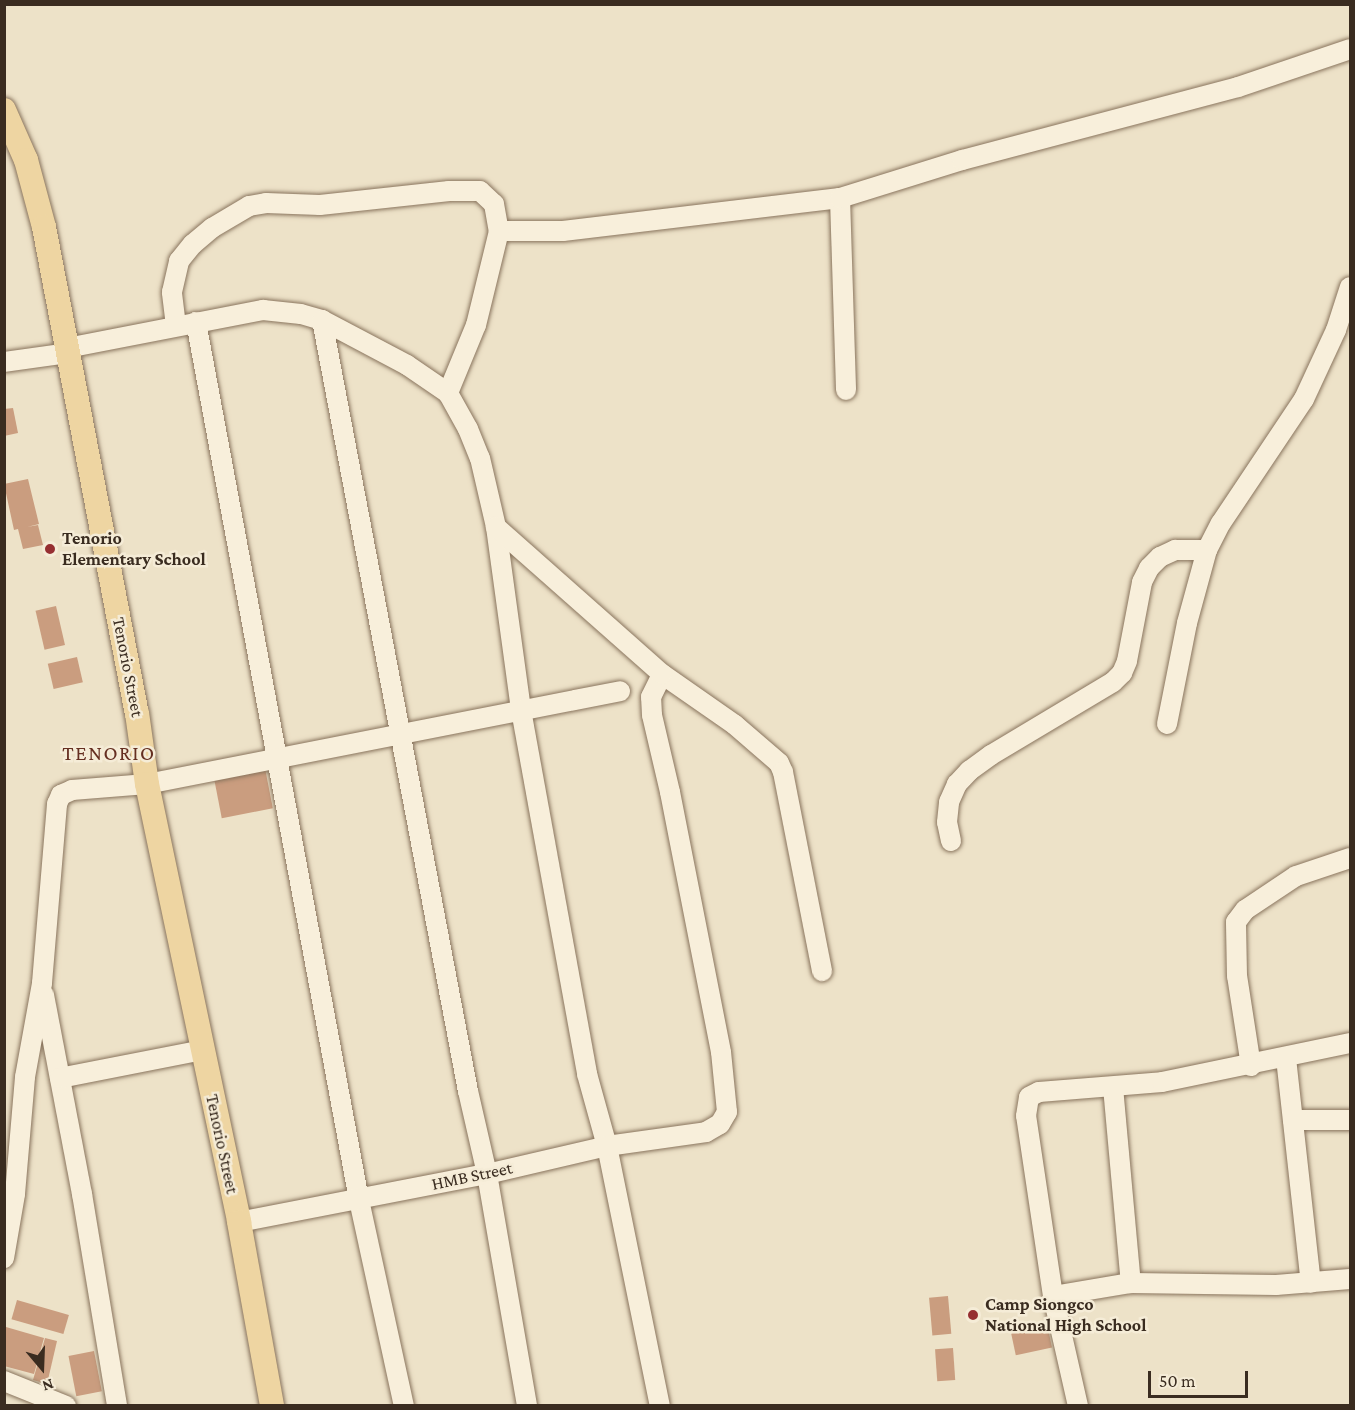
<!DOCTYPE html>
<html>
<head>
<meta charset="utf-8">
<style>
  body { margin:0 }
  #map { position:relative; width:1355px; height:1410px; overflow:hidden; background:#ede2c8; font-family:"Crimson Pro",serif }
  div>[style] { position:absolute }
  [style*='--x'] { left:calc(var(--x)*1px); top:calc(var(--y)*1px); width:calc(var(--w)*1px); rotate:calc(var(--a)*1deg) }
  .building>* { inset:0; background:#ca9d7f; transform-origin:0 0 }
  .roads { filter:drop-shadow(0 0 2px #89745d) drop-shadow(0 0 2px #89745d) }
  .minor>* { height:20px; margin:-10px; padding:0 10px; transform-origin:10px; border-radius:10px; background:#f8efdb }
  .major>* { height:24px; margin:-12px; padding:0 12px; transform-origin:12px; border-radius:12px; background:#eed5a2 }
  .dots>* { width:16px; height:16px; translate:-50% -50%; box-sizing:border-box; border:3px solid #f5ecd7; border-radius:50% }
  span { translate:-50% -50%; white-space:nowrap; text-align:center; line-height:1.15; -webkit-text-stroke:5px #f5ecd7; paint-order:stroke }
  .poi-label { font-size:18px; color:#3a2c20; font-weight:700 }
  .left { translate:0 -50%; text-align:left }
  .street-label { font-size:18px; color:#3a2c20 }
  .quarter-label { font-size:21px; color:#652f21; letter-spacing:1.5px }
  .frame { position:absolute; inset:0; border:6px solid #3a2c20; pointer-events:none }
  .north { position:absolute; left:12px; top:1338px; width:60px; height:60px; -webkit-text-stroke:4px #f5ecd7; paint-order:stroke; rotate:161deg; font-size:16px; font-weight:700; line-height:24px; text-align:center; color:#3a2c20 }
  .north::after { content:''; display:block; margin:auto; width:21px; height:27px; background:#3a2c20; clip-path:polygon(50% 0,100% 100%,50% 72%,0 100%) }
  .scale { position:absolute; left:1148px; top:1371px; width:100px; height:27px; box-sizing:border-box; border:3px solid #3a2c20; border-top:0; padding-left:8px; font-size:18px; line-height:21px; white-space:nowrap; color:#3a2c20; -webkit-text-stroke:4px #f5ecd7; paint-order:stroke }
</style>
</head>
<body>
<div id="map">
  <div class="building">
    <div style="clip-path:polygon(13px 408px,18px 433px,4px 436px,4px 409px)"></div>
    <div style="clip-path:polygon(28px 479px,39px 524px,27px 527px,38px 525px,43px 545px,23px 549px,18px 529px,14px 530px,4px 484px)"></div>
    <div style="left:56px;top:606px;width:40px;height:21px;rotate:77deg"></div>
    <div style="left:77px;top:657px;width:26px;height:30px;rotate:77deg"></div>
    <div style="left:265px;top:768px;width:41px;height:52px;rotate:79deg"></div>
    <div style="left:948px;top:1296px;width:38px;height:19px;rotate:85deg"></div>
    <div style="left:17px;top:1300px;width:54px;height:20px;rotate:16deg"></div>
    <div style="left:1047px;top:1324px;width:24px;height:37px;rotate:78deg"></div>
    <div style="clip-path:polygon(6px 1327px,44px 1338px,34px 1374px,4px 1366px)"></div>
    <div style="clip-path:polygon(45px 1338px,57px 1341px,47px 1384px,33px 1380px)"></div>
    <div style="left:953px;top:1348px;width:32px;height:18px;rotate:86deg"></div>
    <div style="left:94px;top:1351px;width:41px;height:26px;rotate:79deg"></div>
  </div>
  <div class="roads">
    <div class="minor">
      <div style="--x:840;--y:198;--w:192;--a:88.2"></div>
      <div style="--x:499;--y:231;--w:64;--a:0"></div>
      <div style="--x:563;--y:231;--w:279;--a:-6.8"></div>
      <div style="--x:840;--y:198;--w:128;--a:-17.3"></div>
      <div style="--x:962;--y:160;--w:285;--a:-14.8"></div>
      <div style="--x:1238;--y:87;--w:118;--a:-18.7"></div>
      <div style="--x:322;--y:320;--w:96;--a:27.9"></div>
      <div style="--x:407;--y:365;--w:50;--a:34.3"></div>
      <div style="--x:448;--y:393;--w:41;--a:60.9"></div>
      <div style="--x:468;--y:429;--w:31;--a:68"></div>
      <div style="--x:480;--y:458;--w:71;--a:76.9"></div>
      <div style="--x:496;--y:527;--w:185;--a:82.2"></div>
      <div style="--x:521;--y:710;--w:370;--a:79.7"></div>
      <div style="--x:587;--y:1074;--w:75;--a:74.5"></div>
      <div style="--x:607;--y:1146;--w:265;--a:78.5"></div>
      <div style="--x:196;--y:322;--w:893;--a:79.48"></div>
      <div style="--x:359;--y:1200;--w:211;--a:77.7"></div>
      <div style="--x:176;--y:326;--w:34;--a:-97"></div>
      <div style="--x:172;--y:292;--w:32;--a:-77"></div>
      <div style="--x:179;--y:261;--w:22;--a:-51"></div>
      <div style="--x:193;--y:244;--w:25;--a:-40"></div>
      <div style="--x:212;--y:228;--w:43;--a:-30.7"></div>
      <div style="--x:249;--y:206;--w:17;--a:-10"></div>
      <div style="--x:266;--y:203;--w:54;--a:2.1"></div>
      <div style="--x:320;--y:205;--w:130;--a:-6.2"></div>
      <div style="--x:449;--y:191;--w:31;--a:0"></div>
      <div style="--x:480;--y:191;--w:19;--a:43"></div>
      <div style="--x:494;--y:204;--w:27;--a:80"></div>
      <div style="--x:499;--y:231;--w:97;--a:103.7"></div>
      <div style="--x:476;--y:325;--w:74;--a:112.4"></div>
      <div style="--x:67;--y:348;--w:200;--a:-11"></div>
      <div style="--x:263;--y:310;--w:38;--a:6"></div>
      <div style="--x:301;--y:314;--w:22;--a:16"></div>
      <div style="--x:322;--y:320;--w:785;--a:79.28"></div>
      <div style="--x:468;--y:1091;--w:85;--a:77.1"></div>
      <div style="--x:487;--y:1174;--w:235;--a:80.2"></div>
      <div style="--x:4;--y:362;--w:65;--a:-8"></div>
      <div style="--x:662;--y:674;--w:89;--a:34.9"></div>
      <div style="--x:735;--y:725;--w:58;--a:40.8"></div>
      <div style="--x:779;--y:763;--w:10;--a:66"></div>
      <div style="--x:783;--y:772;--w:203;--a:78.9"></div>
      <div style="--x:1167;--y:724;--w:103;--a:-78.8"></div>
      <div style="--x:1187;--y:623;--w:76;--a:-74.7"></div>
      <div style="--x:1207;--y:550;--w:30;--a:-63"></div>
      <div style="--x:1221;--y:523;--w:149;--a:-56.2"></div>
      <div style="--x:1304;--y:399;--w:76;--a:-65.1"></div>
      <div style="--x:1336;--y:330;--w:45;--a:-72"></div>
      <div style="--x:951;--y:841;--w:19;--a:-102"></div>
      <div style="--x:947;--y:822;--w:20;--a:-84"></div>
      <div style="--x:949;--y:802;--w:20;--a:-66"></div>
      <div style="--x:957;--y:784;--w:18;--a:-47"></div>
      <div style="--x:969;--y:771;--w:27;--a:-36"></div>
      <div style="--x:991;--y:755;--w:142;--a:-30.9"></div>
      <div style="--x:1113;--y:682;--w:13;--a:-45"></div>
      <div style="--x:1122;--y:673;--w:13;--a:-67"></div>
      <div style="--x:1127;--y:661;--w:80;--a:-79.2"></div>
      <div style="--x:1142;--y:582;--w:16;--a:-63"></div>
      <div style="--x:1149;--y:568;--w:16;--a:-45"></div>
      <div style="--x:1160;--y:557;--w:17;--a:-25"></div>
      <div style="--x:1175;--y:550;--w:32;--a:0"></div>
      <div style="--x:44;--y:995;--w:203;--a:79.2"></div>
      <div style="--x:82;--y:1194;--w:215;--a:80.6"></div>
      <div style="--x:1286;--y:1058;--w:226;--a:83.7"></div>
      <div style="--x:1251;--y:1066;--w:91;--a:-98.8"></div>
      <div style="--x:1237;--y:976;--w:54;--a:-91.1"></div>
      <div style="--x:1236;--y:922;--w:15;--a:-53"></div>
      <div style="--x:1245;--y:910;--w:61;--a:-33.7"></div>
      <div style="--x:1296;--y:876;--w:57;--a:-18.4"></div>
      <div style="--x:60;--y:1078;--w:146;--a:-11.1"></div>
      <div style="--x:1113;--y:1087;--w:197;--a:84.8"></div>
      <div style="--x:1293;--y:1120;--w:57;--a:0"></div>
      <div style="--x:239;--y:1222;--w:253;--a:-11"></div>
      <div style="--x:487;--y:1174;--w:123;--a:-13.1"></div>
      <div style="--x:607;--y:1146;--w:100;--a:-8"></div>
      <div style="--x:706;--y:1132;--w:16;--a:-30"></div>
      <div style="--x:720;--y:1124;--w:14;--a:-60"></div>
      <div style="--x:727;--y:1112;--w:60;--a:-95.7"></div>
      <div style="--x:721;--y:1052;--w:265;--a:-101.1"></div>
      <div style="--x:670;--y:792;--w:79;--a:-103.2"></div>
      <div style="--x:652;--y:715;--w:18;--a:-93"></div>
      <div style="--x:651;--y:697;--w:25;--a:-64"></div>
      <div style="--x:662;--y:674;--w:222;--a:-138.5"></div>
      <div style="--x:4;--y:1258;--w:65;--a:-80.2"></div>
      <div style="--x:15;--y:1194;--w:117;--a:-85.1"></div>
      <div style="--x:25;--y:1077;--w:96;--a:-79.7"></div>
      <div style="--x:42;--y:983;--w:180;--a:-85.2"></div>
      <div style="--x:57;--y:804;--w:10;--a:-66"></div>
      <div style="--x:61;--y:795;--w:12;--a:-24"></div>
      <div style="--x:72;--y:790;--w:75;--a:-4.6"></div>
      <div style="--x:147;--y:784;--w:482;--a:-11.1"></div>
      <div style="--x:1053;--y:1296;--w:79;--a:-9.5"></div>
      <div style="--x:1131;--y:1283;--w:145;--a:0.8"></div>
      <div style="--x:1276;--y:1285;--w:74;--a:-4.6"></div>
      <div style="--x:4;--y:1381;--w:67;--a:22"></div>
      <div style="--x:1078;--y:1406;--w:113;--a:-102.8"></div>
      <div style="--x:1053;--y:1296;--w:182;--a:-98.5"></div>
      <div style="--x:1026;--y:1116;--w:19;--a:-81"></div>
      <div style="--x:1029;--y:1097;--w:11;--a:-27"></div>
      <div style="--x:1039;--y:1092;--w:123;--a:-4.6"></div>
      <div style="--x:1162;--y:1082;--w:192;--a:-11.7"></div>
    </div>
    <div class="major">
      <div style="--x:4;--y:110;--w:55;--a:66.3"></div>
      <div style="--x:26;--y:160;--w:69;--a:75"></div>
      <div style="--x:44;--y:227;--w:495;--a:79.2"></div>
      <div style="--x:137;--y:713;--w:72;--a:82"></div>
      <div style="--x:147;--y:784;--w:448;--a:78.1"></div>
      <div style="--x:239;--y:1222;--w:187;--a:79.8"></div>
    </div>
  </div>
  <div class="dots">
    <div style="left:50px;top:549px;background:#962f31"></div>
    <div style="left:973px;top:1315px;background:#962f31"></div>
  </div>
  <div class="poi-label">
    <span class="left" style="left:62px;top:549px">Tenorio<br>Elementary School</span>
    <span class="left" style="left:985px;top:1315px">Camp Siongco<br>National High School</span>
  </div>
  <div class="street-label">
    <span style="left:128px;top:667px;rotate:79deg">Tenorio Street</span>
    <span style="left:222px;top:1144px;rotate:78deg">Tenorio Street</span>
    <span style="left:472px;top:1176px;rotate:-12deg">HMB Street</span>
  </div>
  <div class="quarter-label">
    <span style="left:109px;top:753px">TENORIO</span>
  </div>
  <div class="frame"></div>
  <div class="north">N</div>
  <div class="scale">50 m</div>
</div>
</body>
</html>
